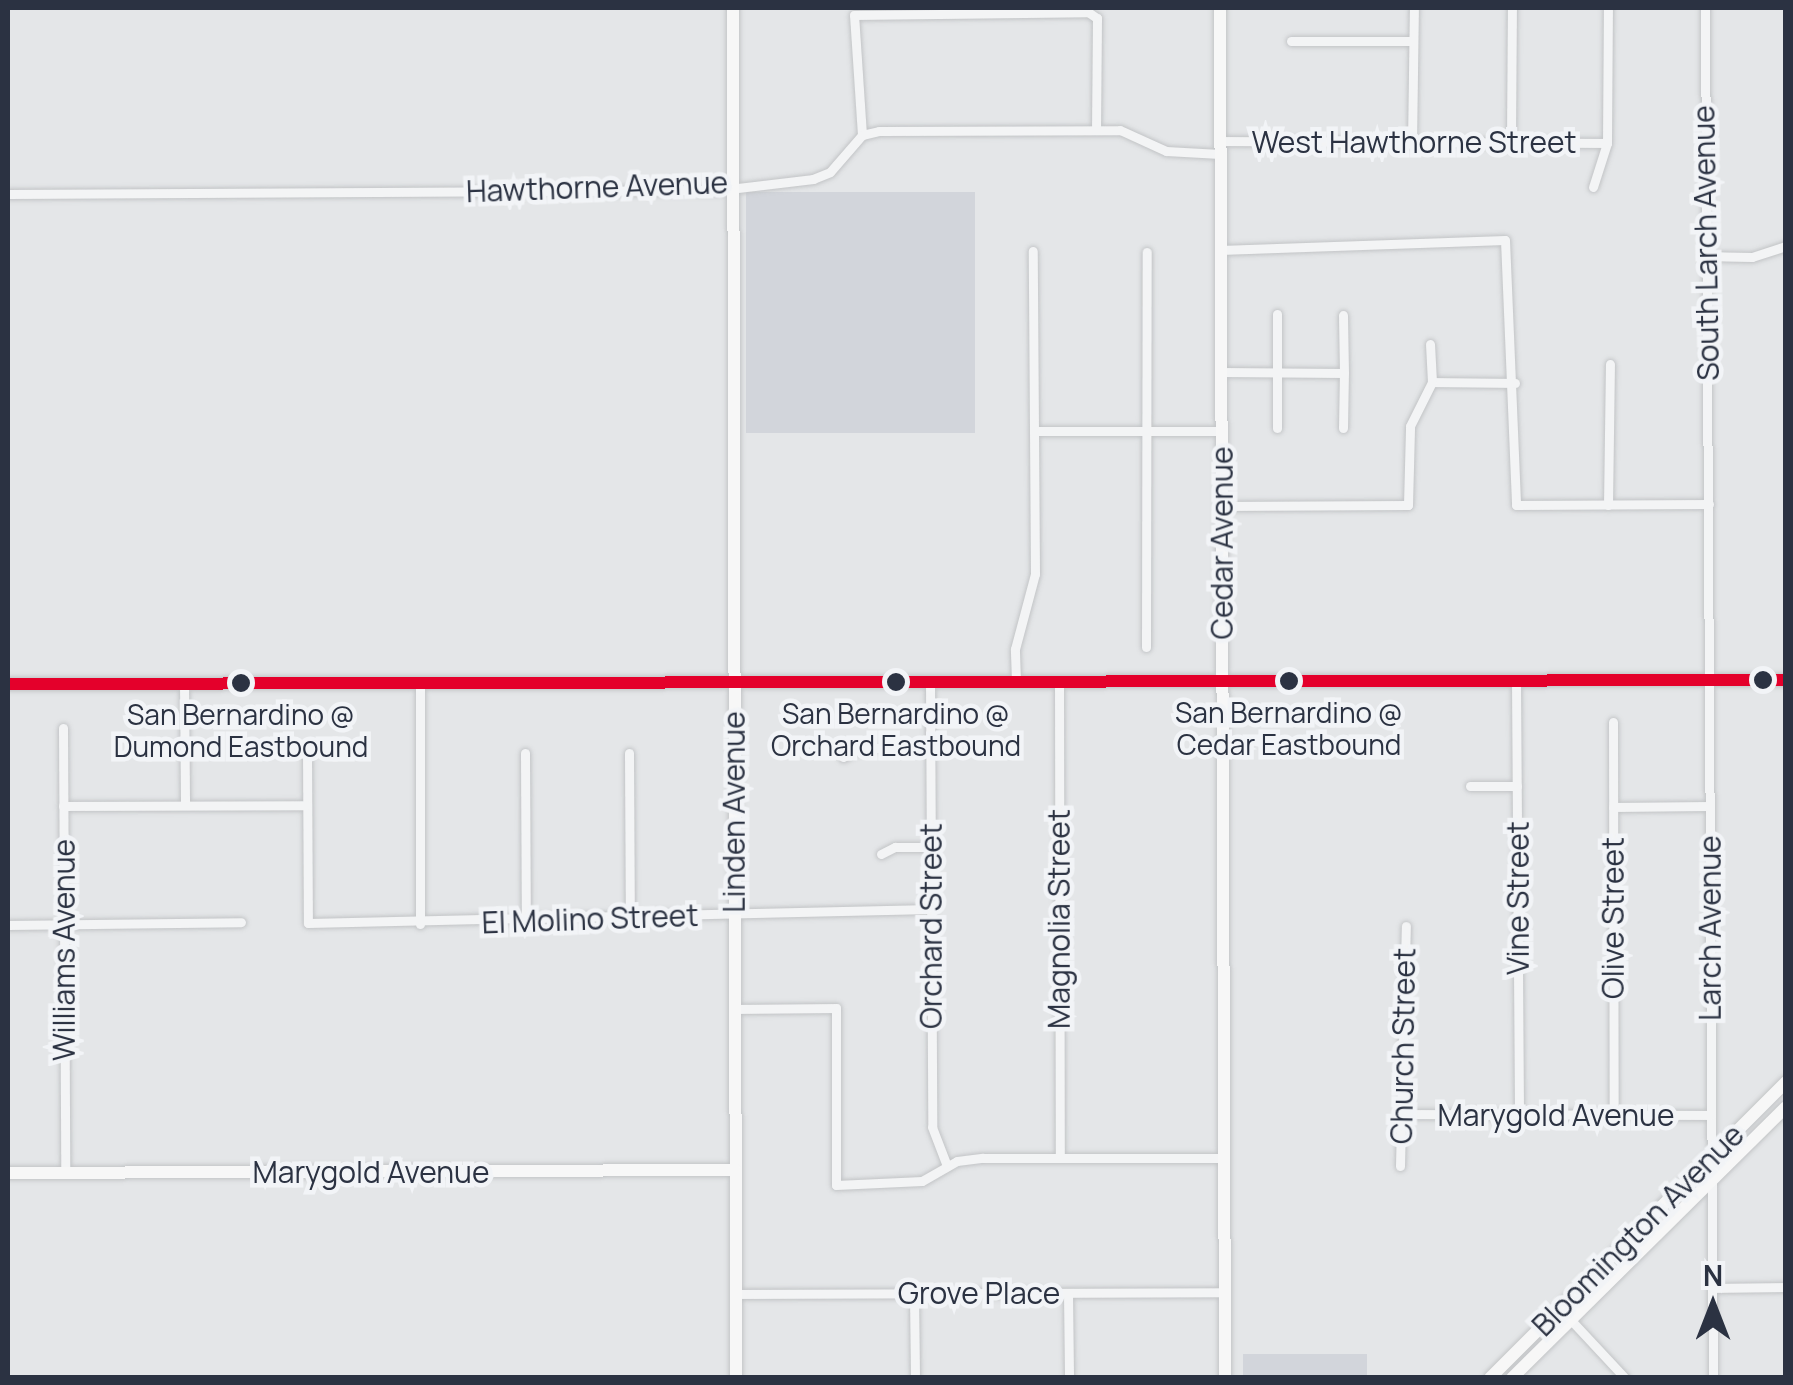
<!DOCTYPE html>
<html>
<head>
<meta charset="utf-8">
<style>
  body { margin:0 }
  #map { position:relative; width:1793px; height:1385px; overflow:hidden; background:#e4e6e8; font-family:Manrope,sans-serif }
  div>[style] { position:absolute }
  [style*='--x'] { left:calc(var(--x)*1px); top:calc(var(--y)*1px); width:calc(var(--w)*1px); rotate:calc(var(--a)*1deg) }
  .built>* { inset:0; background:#d2d5db; transform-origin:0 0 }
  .roads { filter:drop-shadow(0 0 2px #c2c4c6) drop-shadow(0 0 2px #c2c4c6) }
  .street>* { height:9px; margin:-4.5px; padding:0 4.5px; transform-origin:4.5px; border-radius:4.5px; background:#f3f4f5 }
  .secondary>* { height:12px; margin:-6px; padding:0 6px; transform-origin:6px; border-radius:6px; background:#f7f7f7 }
  .bus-1>* { height:12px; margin:-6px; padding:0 6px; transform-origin:6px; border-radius:6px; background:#e4002b }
  .dots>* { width:28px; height:28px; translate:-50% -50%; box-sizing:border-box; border:5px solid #f2f4f7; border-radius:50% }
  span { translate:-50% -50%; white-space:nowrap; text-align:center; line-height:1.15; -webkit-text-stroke:9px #f2f4f7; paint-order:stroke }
  .bus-label { font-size:28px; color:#2b3242 }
  .street-label { font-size:30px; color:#2b3242 }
  .frame { position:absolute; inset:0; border:10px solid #2b3242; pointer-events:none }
  .north { position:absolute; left:1663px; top:1255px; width:100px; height:100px; -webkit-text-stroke:8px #f2f4f7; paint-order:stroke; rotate:0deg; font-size:28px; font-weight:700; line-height:40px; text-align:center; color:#2b3242 }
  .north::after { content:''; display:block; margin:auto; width:35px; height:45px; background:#2b3242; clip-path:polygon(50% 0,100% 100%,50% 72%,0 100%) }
</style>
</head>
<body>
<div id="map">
  <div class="built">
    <div style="left:975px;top:192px;width:241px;height:229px;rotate:90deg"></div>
    <div style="left:1367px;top:1354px;width:23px;height:124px;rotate:90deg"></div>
  </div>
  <div class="roads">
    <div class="street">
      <div style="--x:1705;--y:8;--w:1370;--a:89.67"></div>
      <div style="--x:1291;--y:41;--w:121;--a:0"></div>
      <div style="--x:862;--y:135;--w:120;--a:-93.8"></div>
      <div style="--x:854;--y:15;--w:234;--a:-0.7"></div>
      <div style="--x:1088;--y:12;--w:11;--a:34"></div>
      <div style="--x:1097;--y:18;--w:112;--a:90.5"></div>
      <div style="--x:1220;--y:141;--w:387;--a:0.3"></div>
      <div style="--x:1511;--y:141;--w:133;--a:-89.6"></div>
      <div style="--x:1412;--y:145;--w:137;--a:-89.2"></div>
      <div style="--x:1593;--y:187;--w:46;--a:-72.3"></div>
      <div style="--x:1607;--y:143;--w:135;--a:-89.6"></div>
      <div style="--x:8;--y:194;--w:713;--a:-0.32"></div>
      <div style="--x:721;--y:190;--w:93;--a:-6.8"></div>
      <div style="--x:813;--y:179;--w:18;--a:-22"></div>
      <div style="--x:830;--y:172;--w:49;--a:-49.1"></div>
      <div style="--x:862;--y:135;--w:17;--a:-13"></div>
      <div style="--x:879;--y:131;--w:241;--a:-0.2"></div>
      <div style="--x:1120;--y:130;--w:51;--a:24.5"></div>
      <div style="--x:1166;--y:151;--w:54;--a:3.2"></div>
      <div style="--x:1220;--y:250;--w:285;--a:-2"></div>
      <div style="--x:1505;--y:240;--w:265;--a:87.6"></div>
      <div style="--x:1516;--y:505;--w:193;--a:-0.3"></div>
      <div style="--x:1707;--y:256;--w:45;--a:1.3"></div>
      <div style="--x:1752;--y:257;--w:36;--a:-18"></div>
      <div style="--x:1277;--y:314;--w:114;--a:90"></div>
      <div style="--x:1221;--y:372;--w:123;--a:0.5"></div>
      <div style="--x:1344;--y:373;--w:58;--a:-91"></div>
      <div style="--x:1432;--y:382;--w:83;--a:0.7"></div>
      <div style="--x:1343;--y:428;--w:55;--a:-89"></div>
      <div style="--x:1035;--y:431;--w:186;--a:0"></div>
      <div style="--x:1608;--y:505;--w:141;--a:-89.2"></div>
      <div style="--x:1220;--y:506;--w:188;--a:-0.3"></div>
      <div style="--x:1408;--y:505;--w:79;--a:-88.5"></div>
      <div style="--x:1410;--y:426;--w:49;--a:-63.4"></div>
      <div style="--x:1432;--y:382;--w:38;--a:-93"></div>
      <div style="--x:1146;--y:647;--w:395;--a:-89.9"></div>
      <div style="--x:1016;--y:681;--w:32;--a:-92"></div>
      <div style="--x:1015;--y:649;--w:78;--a:-75.1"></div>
      <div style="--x:1035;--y:574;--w:323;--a:-90.4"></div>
      <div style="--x:1059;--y:681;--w:477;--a:89.9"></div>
      <div style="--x:1516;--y:681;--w:434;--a:89.6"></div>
      <div style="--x:930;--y:682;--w:445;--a:89.7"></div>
      <div style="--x:932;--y:1127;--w:42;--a:69"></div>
      <div style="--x:184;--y:684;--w:121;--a:89.5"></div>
      <div style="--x:1613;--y:722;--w:393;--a:89.9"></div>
      <div style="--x:63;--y:728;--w:445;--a:89.7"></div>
      <div style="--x:307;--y:749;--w:174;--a:89.7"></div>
      <div style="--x:308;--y:923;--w:623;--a:-1.29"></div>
      <div style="--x:525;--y:753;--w:169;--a:89.7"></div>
      <div style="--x:629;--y:753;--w:167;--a:89.7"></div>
      <div style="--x:843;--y:757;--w:18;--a:-29"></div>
      <div style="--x:859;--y:748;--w:71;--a:0"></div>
      <div style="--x:1470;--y:786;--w:47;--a:0"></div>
      <div style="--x:63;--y:806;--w:244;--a:-0.2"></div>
      <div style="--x:1613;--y:807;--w:97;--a:-0.6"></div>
      <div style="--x:881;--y:854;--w:16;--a:-27"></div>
      <div style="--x:895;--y:847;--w:36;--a:0"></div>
      <div style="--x:420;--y:924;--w:241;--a:-90"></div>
      <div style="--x:8;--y:925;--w:233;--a:-0.7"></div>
      <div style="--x:735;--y:1009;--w:101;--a:-0.6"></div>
      <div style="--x:836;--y:1008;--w:177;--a:90"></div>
      <div style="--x:836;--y:1185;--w:86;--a:-2.7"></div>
      <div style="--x:922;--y:1181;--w:40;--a:-29.7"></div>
      <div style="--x:957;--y:1161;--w:26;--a:-7"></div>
      <div style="--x:983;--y:1158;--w:241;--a:0"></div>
      <div style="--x:1400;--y:1114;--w:311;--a:0.2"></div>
      <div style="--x:1400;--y:1166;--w:240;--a:-88.6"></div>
      <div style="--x:1712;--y:1288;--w:74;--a:-0.8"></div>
      <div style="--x:1068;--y:1293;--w:85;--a:89.3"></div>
      <div style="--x:736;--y:1294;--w:487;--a:-0.2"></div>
      <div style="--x:914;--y:1294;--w:84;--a:89.3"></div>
      <div style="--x:1569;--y:1318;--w:82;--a:47"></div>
    </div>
    <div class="secondary">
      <div style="--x:733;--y:8;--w:1370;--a:89.87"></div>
      <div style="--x:1220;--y:8;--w:1370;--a:89.79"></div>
      <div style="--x:8;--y:684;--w:1778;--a:-0.13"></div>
      <div style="--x:8;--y:1173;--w:727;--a:-0.24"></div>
      <div style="--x:1490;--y:1378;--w:419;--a:-45"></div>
      <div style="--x:1512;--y:1378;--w:385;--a:-44.7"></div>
    </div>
  </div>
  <div class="bus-1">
    <div style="--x:8;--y:684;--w:1778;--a:-0.13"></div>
  </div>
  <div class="dots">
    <div style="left:1763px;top:680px;background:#2b3242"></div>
    <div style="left:1289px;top:681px;background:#2b3242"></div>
    <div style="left:896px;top:682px;background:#2b3242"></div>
    <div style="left:241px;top:683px;background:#2b3242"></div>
  </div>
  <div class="bus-label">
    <span style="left:1289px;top:728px">San Bernardino @<br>Cedar Eastbound</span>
    <span style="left:896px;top:729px">San Bernardino @<br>Orchard Eastbound</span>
    <span style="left:241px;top:730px">San Bernardino @<br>Dumond Eastbound</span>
  </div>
  <div class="street-label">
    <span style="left:1414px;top:142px">West Hawthorne Street</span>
    <span style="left:597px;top:187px;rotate:-2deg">Hawthorne Avenue</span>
    <span style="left:1706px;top:243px;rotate:-91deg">South Larch Avenue</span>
    <span style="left:1222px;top:543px;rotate:-90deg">Cedar Avenue</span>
    <span style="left:734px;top:812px;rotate:-90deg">Linden Avenue</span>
    <span style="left:1518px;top:898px;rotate:-90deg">Vine Street</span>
    <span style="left:1613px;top:918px;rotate:-90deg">Olive Street</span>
    <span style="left:590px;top:919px;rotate:-2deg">El Molino Street</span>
    <span style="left:1059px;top:919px;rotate:-90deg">Magnolia Street</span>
    <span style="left:931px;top:926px;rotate:-90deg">Orchard Street</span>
    <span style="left:1710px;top:928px;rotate:-90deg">Larch Avenue</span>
    <span style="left:64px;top:950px;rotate:-90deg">Williams Avenue</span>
    <span style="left:1403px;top:1046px;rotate:-89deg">Church Street</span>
    <span style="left:1556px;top:1115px">Marygold Avenue</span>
    <span style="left:371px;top:1172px">Marygold Avenue</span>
    <span style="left:1638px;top:1230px;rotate:-45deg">Bloomington Avenue</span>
    <span style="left:979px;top:1293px">Grove Place</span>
  </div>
  <div class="frame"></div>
  <div class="north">N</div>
</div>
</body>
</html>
